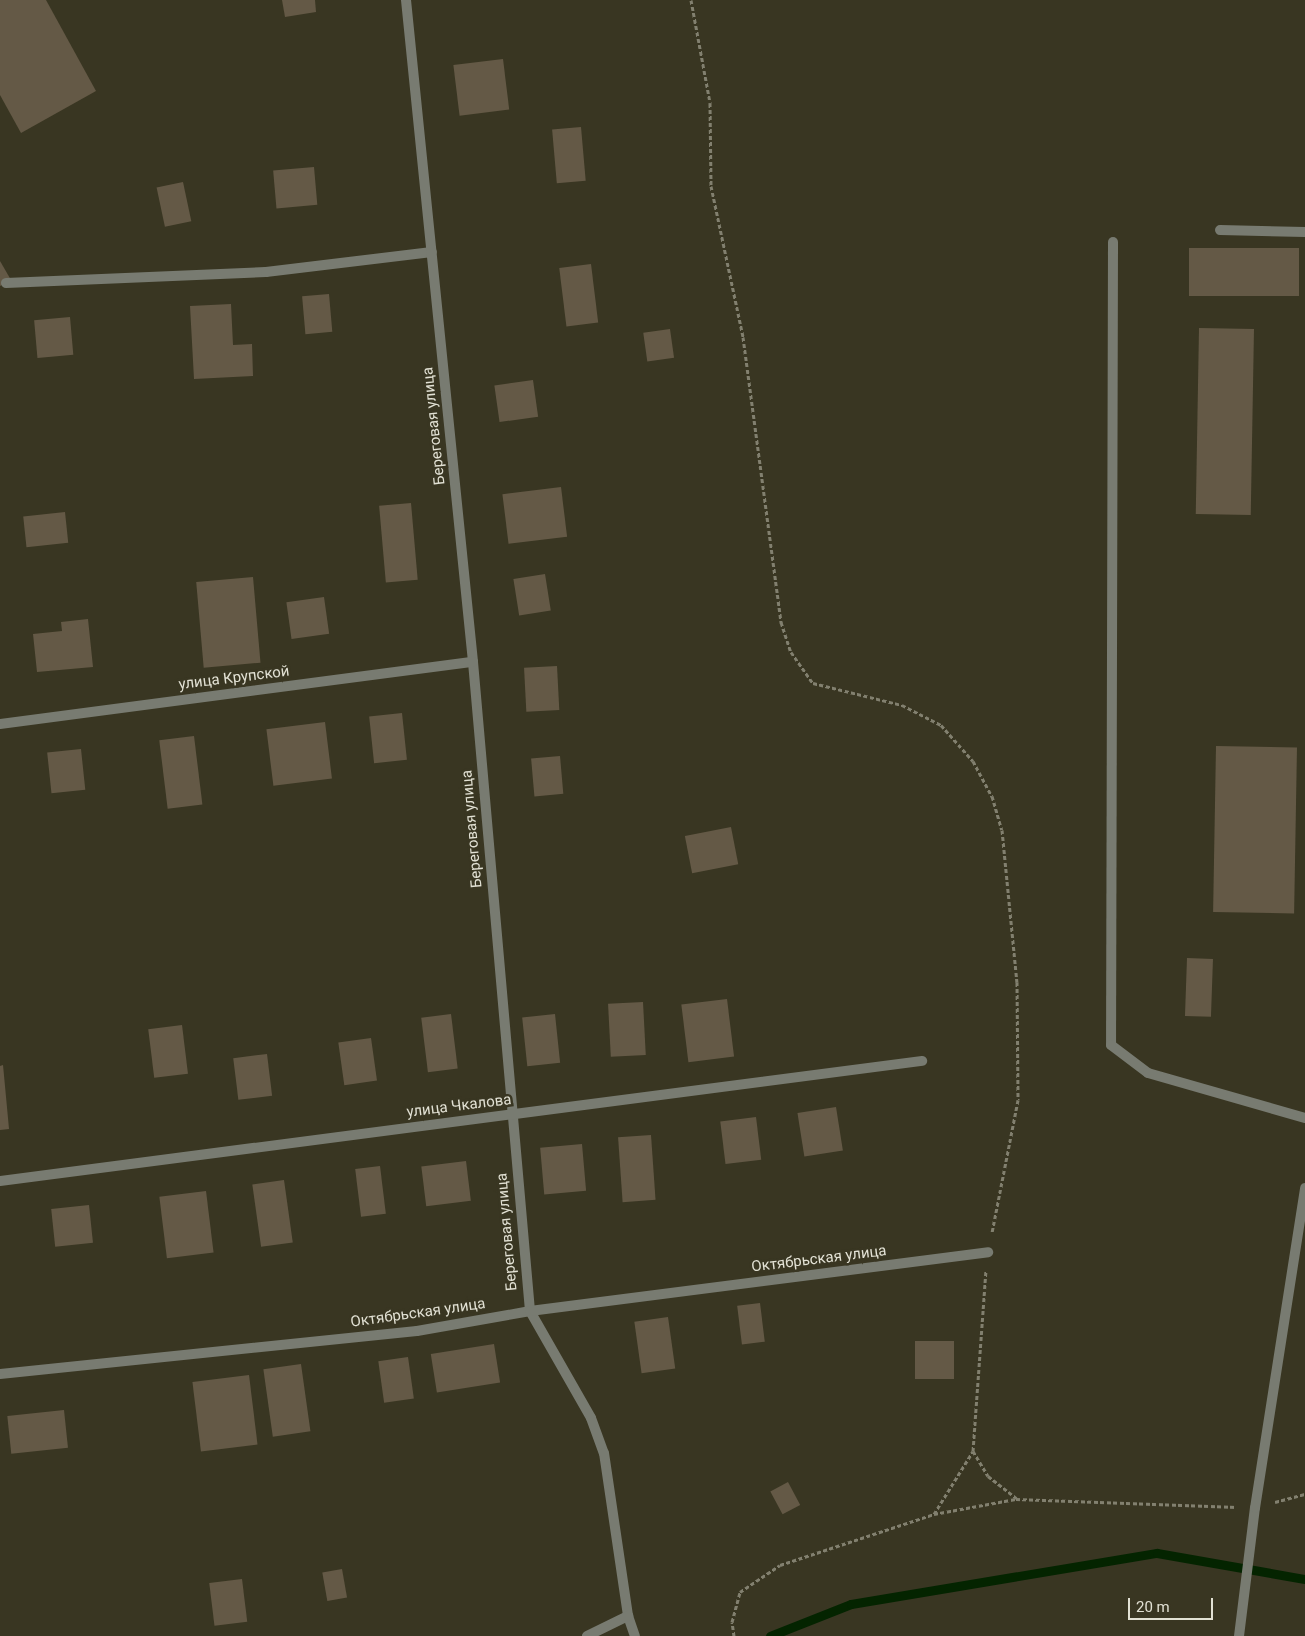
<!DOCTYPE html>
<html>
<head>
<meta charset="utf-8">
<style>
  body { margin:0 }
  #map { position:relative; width:1305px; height:1636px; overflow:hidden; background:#393622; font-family:Roboto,sans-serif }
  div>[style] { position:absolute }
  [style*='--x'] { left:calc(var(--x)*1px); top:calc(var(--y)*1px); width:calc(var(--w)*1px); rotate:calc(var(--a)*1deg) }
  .stream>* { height:9px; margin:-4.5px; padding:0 4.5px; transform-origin:4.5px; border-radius:4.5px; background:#042400 }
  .building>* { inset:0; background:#645946; transform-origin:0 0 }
  .path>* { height:3px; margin-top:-1.5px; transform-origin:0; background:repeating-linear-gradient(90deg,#82806f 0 4px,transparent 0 6.5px) }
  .service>* { height:10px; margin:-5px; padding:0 5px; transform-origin:5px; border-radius:5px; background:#787b71 }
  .minor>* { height:10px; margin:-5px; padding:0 5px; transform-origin:5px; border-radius:5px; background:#787b71 }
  span { translate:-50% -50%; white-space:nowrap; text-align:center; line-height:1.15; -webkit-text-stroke:5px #393622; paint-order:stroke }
  .street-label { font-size:15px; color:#e2e1d4 }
  .scale { position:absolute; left:1128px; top:1598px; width:85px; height:22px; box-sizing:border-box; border:2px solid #e2e1d4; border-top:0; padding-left:6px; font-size:15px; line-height:18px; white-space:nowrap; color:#e2e1d4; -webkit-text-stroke:4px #393622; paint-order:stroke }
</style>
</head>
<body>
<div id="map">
  <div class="stream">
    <div style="--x:770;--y:1636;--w:87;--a:-21.6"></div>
    <div style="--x:851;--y:1604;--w:310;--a:-9.5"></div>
    <div style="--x:1157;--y:1553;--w:150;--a:10"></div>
  </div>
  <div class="building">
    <div style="clip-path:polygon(0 0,46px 0,96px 91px,21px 133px,0 95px)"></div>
    <div style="clip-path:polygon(282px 0,315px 0,316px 12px,285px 17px)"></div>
    <div style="left:503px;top:59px;width:51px;height:50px;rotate:83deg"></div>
    <div style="left:581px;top:127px;width:54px;height:29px;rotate:85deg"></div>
    <div style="left:314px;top:167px;width:38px;height:41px;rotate:85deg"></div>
    <div style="left:183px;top:182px;width:40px;height:27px;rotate:78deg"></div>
    <div style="left:1299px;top:248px;width:48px;height:110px;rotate:90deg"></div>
    <div style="clip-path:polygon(0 261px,11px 280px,0 286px)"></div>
    <div style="left:591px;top:264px;width:59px;height:32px;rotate:83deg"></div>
    <div style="left:329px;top:294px;width:38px;height:27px;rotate:85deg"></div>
    <div style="clip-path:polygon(231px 304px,233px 345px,252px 344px,253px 376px,194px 379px,190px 306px)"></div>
    <div style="left:70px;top:317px;width:38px;height:36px;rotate:85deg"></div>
    <div style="left:1199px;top:328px;width:55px;height:186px;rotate:1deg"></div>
    <div style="left:670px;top:329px;width:29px;height:27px;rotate:82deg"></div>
    <div style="left:533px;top:380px;width:37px;height:39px;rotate:82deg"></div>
    <div style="left:561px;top:487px;width:50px;height:59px;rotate:83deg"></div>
    <div style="left:411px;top:503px;width:77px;height:32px;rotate:85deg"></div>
    <div style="left:65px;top:512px;width:31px;height:42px;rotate:84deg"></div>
    <div style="left:545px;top:574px;width:37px;height:32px;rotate:81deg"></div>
    <div style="left:253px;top:577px;width:86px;height:57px;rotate:85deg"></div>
    <div style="left:324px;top:597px;width:37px;height:38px;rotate:82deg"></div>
    <div style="clip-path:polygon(88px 619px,93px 667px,37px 672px,33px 634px,62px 631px,61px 622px)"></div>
    <div style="left:557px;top:666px;width:44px;height:33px;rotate:87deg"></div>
    <div style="left:402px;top:713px;width:47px;height:33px;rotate:84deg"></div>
    <div style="left:325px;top:722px;width:57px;height:59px;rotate:83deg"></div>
    <div style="left:194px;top:736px;width:69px;height:35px;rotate:83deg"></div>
    <div style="left:1216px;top:746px;width:81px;height:166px;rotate:1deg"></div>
    <div style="left:81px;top:749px;width:41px;height:34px;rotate:84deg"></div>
    <div style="left:560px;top:756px;width:38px;height:29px;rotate:85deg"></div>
    <div style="left:731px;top:827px;width:38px;height:47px;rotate:79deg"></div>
    <div style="left:1187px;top:958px;width:26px;height:58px;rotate:2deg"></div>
    <div style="left:727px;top:999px;width:58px;height:46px;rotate:83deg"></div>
    <div style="left:643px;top:1002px;width:53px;height:35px;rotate:87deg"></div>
    <div style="left:451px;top:1014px;width:55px;height:30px;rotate:83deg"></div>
    <div style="left:555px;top:1014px;width:49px;height:33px;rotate:84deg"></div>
    <div style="left:182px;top:1025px;width:49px;height:34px;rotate:83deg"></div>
    <div style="left:371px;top:1038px;width:43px;height:33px;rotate:82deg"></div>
    <div style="left:267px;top:1054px;width:42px;height:34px;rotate:83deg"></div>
    <div style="clip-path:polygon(3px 1065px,9px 1129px,0 1130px,0 1066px)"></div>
    <div style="left:836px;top:1107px;width:44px;height:39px;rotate:81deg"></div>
    <div style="left:756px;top:1117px;width:43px;height:36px;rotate:83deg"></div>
    <div style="left:651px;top:1135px;width:65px;height:33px;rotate:86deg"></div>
    <div style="left:582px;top:1144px;width:47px;height:42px;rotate:85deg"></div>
    <div style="left:466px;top:1161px;width:40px;height:45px;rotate:83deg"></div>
    <div style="left:380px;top:1166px;width:48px;height:25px;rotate:83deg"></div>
    <div style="left:284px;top:1180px;width:63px;height:32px;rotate:82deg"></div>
    <div style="left:206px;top:1191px;width:62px;height:47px;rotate:83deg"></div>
    <div style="left:89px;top:1205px;width:38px;height:38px;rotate:84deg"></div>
    <div style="left:760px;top:1303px;width:39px;height:23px;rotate:83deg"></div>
    <div style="left:668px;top:1317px;width:52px;height:34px;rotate:82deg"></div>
    <div style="left:915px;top:1341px;width:39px;height:38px"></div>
    <div style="left:494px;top:1344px;width:39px;height:64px;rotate:81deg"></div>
    <div style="left:408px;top:1357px;width:42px;height:30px;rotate:82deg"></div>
    <div style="left:301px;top:1364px;width:68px;height:38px;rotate:82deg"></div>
    <div style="left:249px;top:1375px;width:70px;height:57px;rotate:83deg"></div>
    <div style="left:64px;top:1410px;width:38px;height:57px;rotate:84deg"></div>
    <div style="left:788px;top:1482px;width:26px;height:20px;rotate:62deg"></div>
    <div style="left:342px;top:1569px;width:29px;height:20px;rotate:80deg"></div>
    <div style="left:242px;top:1579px;width:43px;height:33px;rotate:83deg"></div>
  </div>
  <div class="path">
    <div style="--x:691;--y:0;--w:105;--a:79.5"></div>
    <div style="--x:710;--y:103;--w:83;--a:89.3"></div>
    <div style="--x:711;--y:186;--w:154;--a:78"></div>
    <div style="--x:743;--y:337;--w:288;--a:82.4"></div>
    <div style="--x:781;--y:622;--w:32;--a:72"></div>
    <div style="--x:791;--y:652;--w:38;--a:55"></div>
    <div style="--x:813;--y:683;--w:92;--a:13.9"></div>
    <div style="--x:902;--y:705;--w:44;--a:27.1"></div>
    <div style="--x:941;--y:725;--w:48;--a:48.4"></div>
    <div style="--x:973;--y:761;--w:40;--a:62"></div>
    <div style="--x:992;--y:796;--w:35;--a:74"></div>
    <div style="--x:1002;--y:830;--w:153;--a:84.4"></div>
    <div style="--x:1017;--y:982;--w:118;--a:89.5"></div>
    <div style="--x:1018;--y:1100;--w:136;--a:101.1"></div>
    <div style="--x:973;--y:1451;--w:29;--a:59"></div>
    <div style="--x:988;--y:1476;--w:36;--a:38"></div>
    <div style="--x:1275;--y:1502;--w:31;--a:-15"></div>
    <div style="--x:934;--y:1514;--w:83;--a:-10.4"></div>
    <div style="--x:1016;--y:1499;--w:221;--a:2.1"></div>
    <div style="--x:734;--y:1636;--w:14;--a:-98"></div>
    <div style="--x:732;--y:1622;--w:31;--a:-75"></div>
    <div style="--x:740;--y:1592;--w:48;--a:-34"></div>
    <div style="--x:780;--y:1565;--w:162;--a:-18.3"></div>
    <div style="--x:934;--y:1514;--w:74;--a:-58.2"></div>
    <div style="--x:973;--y:1451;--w:180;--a:-85.9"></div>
  </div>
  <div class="service">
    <div style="--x:1220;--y:230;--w:85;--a:1.3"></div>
    <div style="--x:1113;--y:242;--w:803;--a:90.14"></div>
    <div style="--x:1111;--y:1045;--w:46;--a:37.1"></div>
    <div style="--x:1148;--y:1073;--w:163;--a:16"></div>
    <div style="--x:6;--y:283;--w:260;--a:-2.4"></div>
    <div style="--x:266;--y:272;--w:167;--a:-6.9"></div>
    <div style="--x:1239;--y:1636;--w:129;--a:-82.9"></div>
    <div style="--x:1255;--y:1508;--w:324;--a:-81.1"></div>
  </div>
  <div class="minor">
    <div style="--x:406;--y:0;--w:665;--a:84.22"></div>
    <div style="--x:473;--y:662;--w:651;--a:84.98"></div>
    <div style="--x:530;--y:1311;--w:123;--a:60.3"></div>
    <div style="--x:591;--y:1418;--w:37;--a:70"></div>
    <div style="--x:604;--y:1453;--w:165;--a:81.6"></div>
    <div style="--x:628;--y:1616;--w:21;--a:71"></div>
    <div style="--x:0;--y:724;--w:477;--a:-7.5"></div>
    <div style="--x:0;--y:1181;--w:930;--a:-7.42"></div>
    <div style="--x:0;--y:1374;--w:419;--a:-5.9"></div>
    <div style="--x:417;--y:1331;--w:115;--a:-10"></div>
    <div style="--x:530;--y:1311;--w:462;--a:-7.3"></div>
    <div style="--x:587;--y:1636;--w:46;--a:-26"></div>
  </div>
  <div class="street-label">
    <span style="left:434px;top:426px;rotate:-96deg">Береговая улица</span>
    <span style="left:234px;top:678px;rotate:-7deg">улица Крупской</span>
    <span style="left:472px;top:829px;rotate:-95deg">Береговая улица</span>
    <span style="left:459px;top:1106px;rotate:-7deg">улица Чкалова</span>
    <span style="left:507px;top:1232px;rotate:-95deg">Береговая улица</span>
    <span style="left:819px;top:1259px;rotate:-7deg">Октябрьская улица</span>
    <span style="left:418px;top:1313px;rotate:-8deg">Октябрьская улица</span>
  </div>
  <div class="scale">20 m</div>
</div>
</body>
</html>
